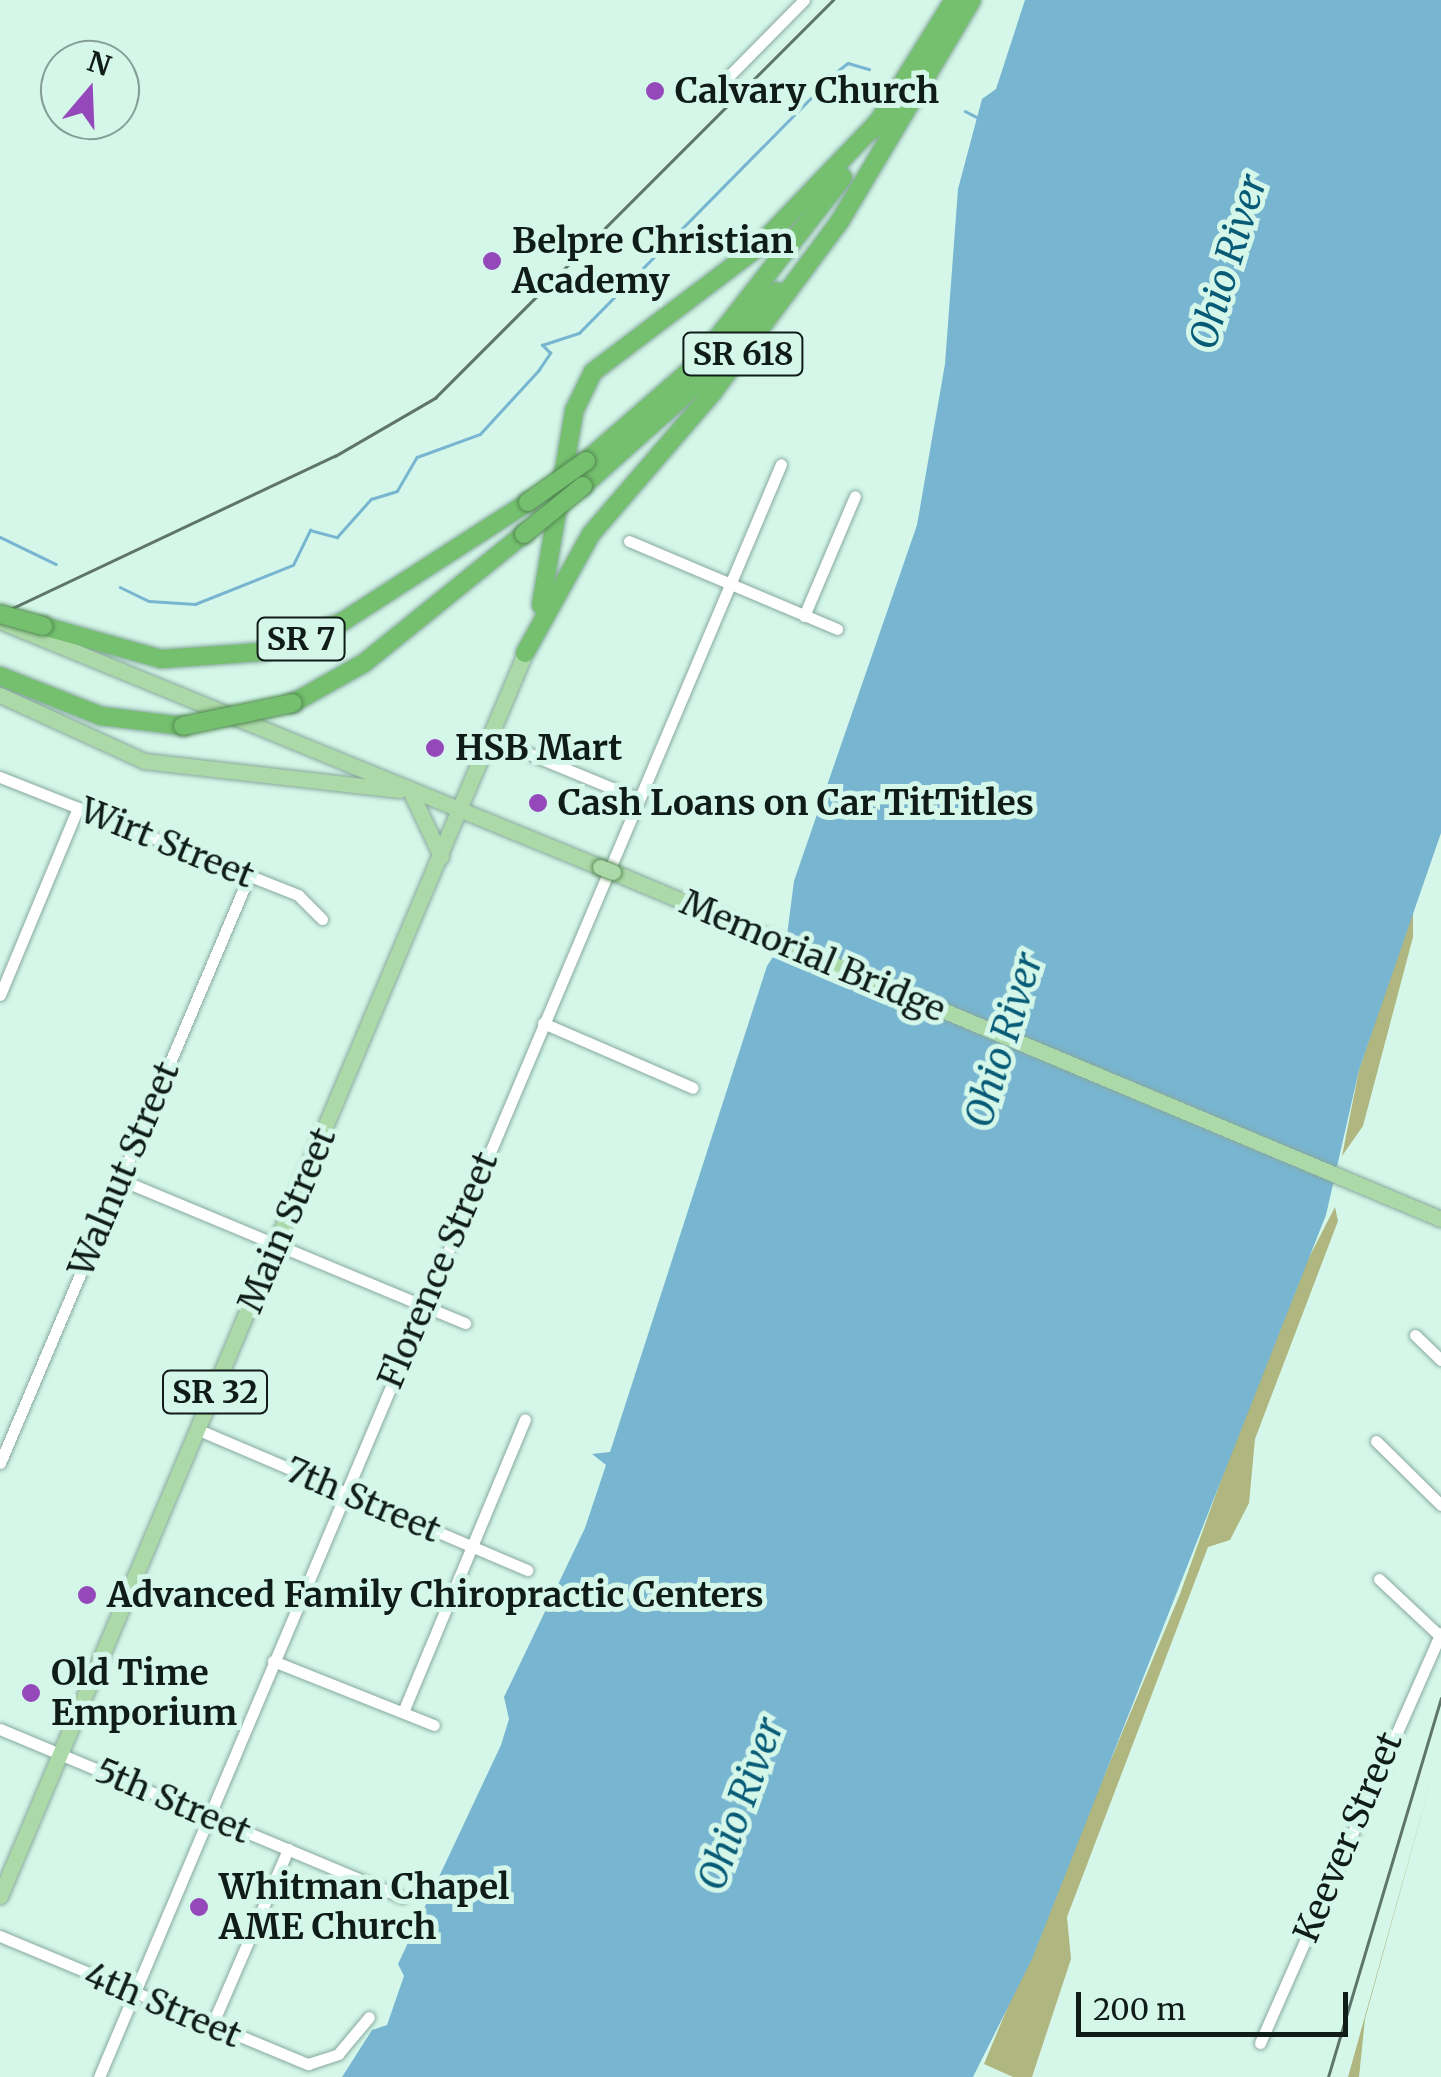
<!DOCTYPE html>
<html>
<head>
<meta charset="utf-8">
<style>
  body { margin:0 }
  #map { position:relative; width:1441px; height:2077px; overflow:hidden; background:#d4f7ea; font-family:Merriweather,serif }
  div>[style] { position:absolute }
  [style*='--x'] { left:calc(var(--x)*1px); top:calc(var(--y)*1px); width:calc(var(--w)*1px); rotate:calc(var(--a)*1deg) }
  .forest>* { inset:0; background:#afb67f }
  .water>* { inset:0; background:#78b5d0 }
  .stream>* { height:2.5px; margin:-1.25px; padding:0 1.25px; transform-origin:1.25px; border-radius:1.25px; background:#78b5d0 }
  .roads { filter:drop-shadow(0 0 2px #88a99d) drop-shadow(0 0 2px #88a99d) }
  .minor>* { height:11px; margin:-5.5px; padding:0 5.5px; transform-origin:5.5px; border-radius:5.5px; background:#fff }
  .major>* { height:15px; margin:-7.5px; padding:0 7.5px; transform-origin:7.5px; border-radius:7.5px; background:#acd9a8 }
  .highway>* { height:18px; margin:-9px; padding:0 9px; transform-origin:9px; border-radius:9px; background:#74c06e }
  .rail>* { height:2.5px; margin:-1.25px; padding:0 1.25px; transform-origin:1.25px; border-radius:1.25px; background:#5f756c }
  .bridges { filter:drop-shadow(0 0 2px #518750) drop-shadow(0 0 2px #518750) }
  .major-bridge>* { height:15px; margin:-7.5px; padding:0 7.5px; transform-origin:7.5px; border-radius:7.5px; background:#acd9a8 }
  .highway-bridge>* { height:18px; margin:-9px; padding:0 9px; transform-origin:9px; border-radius:9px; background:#74c06e }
  .dots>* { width:28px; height:28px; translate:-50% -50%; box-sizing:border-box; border:5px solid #d4f7ea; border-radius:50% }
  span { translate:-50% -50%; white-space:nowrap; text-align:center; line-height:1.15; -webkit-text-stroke:10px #d4f7ea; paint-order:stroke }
  .shield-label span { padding:2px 8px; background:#d4f7ea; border:2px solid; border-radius:8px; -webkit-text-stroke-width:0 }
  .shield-label { font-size:32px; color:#0f1c17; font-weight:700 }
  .poi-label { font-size:35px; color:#0f1c17; font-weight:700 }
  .left { translate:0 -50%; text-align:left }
  .street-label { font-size:35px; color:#0f1c17 }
  .water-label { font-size:38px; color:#075b77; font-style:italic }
  .north { position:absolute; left:40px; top:40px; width:100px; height:100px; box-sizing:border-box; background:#d4f7ea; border:2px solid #859f96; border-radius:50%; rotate:19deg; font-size:28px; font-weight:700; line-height:40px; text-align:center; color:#0f1c17 }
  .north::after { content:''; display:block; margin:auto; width:35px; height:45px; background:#9548b9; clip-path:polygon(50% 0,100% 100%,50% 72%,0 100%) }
  .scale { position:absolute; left:1076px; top:1992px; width:272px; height:45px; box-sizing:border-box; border:5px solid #0f1c17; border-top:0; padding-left:12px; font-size:30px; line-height:35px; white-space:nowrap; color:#0f1c17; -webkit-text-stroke:8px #d4f7ea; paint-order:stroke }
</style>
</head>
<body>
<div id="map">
  <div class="forest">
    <div style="clip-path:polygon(1413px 908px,1413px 937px,1363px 1126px,1342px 1156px,1359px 1070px)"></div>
    <div style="clip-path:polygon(1335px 1207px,1338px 1221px,1255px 1439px,1249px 1503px,1230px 1540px,1208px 1547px,1067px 1917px,1071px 1959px,1032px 2077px,1013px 2077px,984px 2064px,1180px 1594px,1283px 1308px)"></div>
    <div style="clip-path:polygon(1435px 1766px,1365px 2019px,1359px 2077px,1348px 2077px)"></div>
  </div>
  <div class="water">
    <div style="clip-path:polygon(1025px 0,1441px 0,1441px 833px,1359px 1070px,1326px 1215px,1032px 1959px,973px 2077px,342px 2077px,372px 2030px,387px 2025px,404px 1976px,398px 1964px,501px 1745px,509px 1719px,504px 1697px,585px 1528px,606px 1465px,592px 1454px,610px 1452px,767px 966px,787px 935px,794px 881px,917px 525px,945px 364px,958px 189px,982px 99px,996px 89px)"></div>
  </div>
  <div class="stream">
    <div style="--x:965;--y:111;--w:13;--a:27"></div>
    <div style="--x:0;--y:537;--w:62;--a:25.7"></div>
    <div style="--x:120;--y:587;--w:32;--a:26"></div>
    <div style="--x:149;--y:601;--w:46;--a:3.7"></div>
    <div style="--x:195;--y:604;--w:105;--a:-21.7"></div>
    <div style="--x:293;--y:565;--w:39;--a:-64"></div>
    <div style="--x:310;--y:530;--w:28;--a:15"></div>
    <div style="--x:337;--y:537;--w:51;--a:-48.2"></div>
    <div style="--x:371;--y:499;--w:27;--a:-17"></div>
    <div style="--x:397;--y:491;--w:39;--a:-60"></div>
    <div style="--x:417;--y:457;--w:67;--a:-20.1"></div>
    <div style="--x:480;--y:434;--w:86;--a:-47.4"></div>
    <div style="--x:538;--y:371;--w:22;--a:-56"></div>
    <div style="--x:550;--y:353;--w:11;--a:-135"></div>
    <div style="--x:542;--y:345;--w:39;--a:-18"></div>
    <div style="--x:579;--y:333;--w:365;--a:-45.4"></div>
    <div style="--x:835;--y:73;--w:16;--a:-38"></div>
    <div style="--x:848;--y:63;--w:22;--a:16"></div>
  </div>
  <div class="roads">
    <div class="minor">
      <div style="--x:728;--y:77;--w:108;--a:-45.4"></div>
      <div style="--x:629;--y:541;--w:226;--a:22.9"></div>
      <div style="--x:804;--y:616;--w:130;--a:-67"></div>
      <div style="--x:491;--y:738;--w:159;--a:22.5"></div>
      <div style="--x:0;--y:777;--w:321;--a:21.6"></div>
      <div style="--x:298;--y:895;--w:34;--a:45"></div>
      <div style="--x:0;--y:995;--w:203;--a:-67.4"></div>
      <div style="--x:543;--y:1023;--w:163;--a:23.4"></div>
      <div style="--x:119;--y:1179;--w:375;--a:22.6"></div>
      <div style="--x:1415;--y:1335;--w:36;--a:44"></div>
      <div style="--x:199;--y:1430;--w:357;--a:23.1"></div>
      <div style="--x:1376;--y:1441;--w:91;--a:44.6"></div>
      <div style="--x:0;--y:1463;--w:638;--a:-67.01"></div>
      <div style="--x:1379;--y:1579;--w:83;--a:43.1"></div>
      <div style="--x:273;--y:1661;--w:173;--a:21.7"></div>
      <div style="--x:403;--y:1712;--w:317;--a:-67.4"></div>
      <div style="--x:0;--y:1729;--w:436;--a:22.7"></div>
      <div style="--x:0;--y:1936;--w:334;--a:22.6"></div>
      <div style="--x:308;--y:2064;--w:32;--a:-18"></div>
      <div style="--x:338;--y:2054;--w:48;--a:-50"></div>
      <div style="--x:212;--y:2025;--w:192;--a:-66.6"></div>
      <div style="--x:1260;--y:2043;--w:448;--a:-66.2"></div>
      <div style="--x:99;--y:2077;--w:1751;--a:-67.08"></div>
    </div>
    <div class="major">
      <div style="--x:0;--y:621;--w:648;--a:22.29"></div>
      <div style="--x:0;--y:695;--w:158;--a:24.6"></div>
      <div style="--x:144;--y:761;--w:257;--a:6.5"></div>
      <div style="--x:412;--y:795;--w:68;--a:64.6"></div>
      <div style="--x:613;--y:872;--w:898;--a:22.74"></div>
      <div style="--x:0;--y:1896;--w:1349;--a:-67.1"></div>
    </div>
    <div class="highway">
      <div style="--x:873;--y:130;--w:153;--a:-58.1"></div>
      <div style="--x:586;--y:461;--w:147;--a:-41.1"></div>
      <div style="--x:697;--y:364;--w:237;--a:-52"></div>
      <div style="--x:583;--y:486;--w:150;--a:-41.8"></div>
      <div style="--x:695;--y:386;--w:125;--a:-49.2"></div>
      <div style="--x:541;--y:605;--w:197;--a:-80.3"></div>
      <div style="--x:574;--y:411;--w:43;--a:-64"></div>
      <div style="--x:593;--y:372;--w:206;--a:-37.1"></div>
      <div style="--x:757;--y:248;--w:176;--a:-46.2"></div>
      <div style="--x:43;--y:626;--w:123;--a:15.6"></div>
      <div style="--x:161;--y:659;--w:100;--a:-4"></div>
      <div style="--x:261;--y:652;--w:86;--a:-20.3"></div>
      <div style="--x:342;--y:622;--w:221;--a:-32.8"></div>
      <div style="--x:525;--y:653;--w:136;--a:-61"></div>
      <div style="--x:591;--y:534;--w:187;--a:-49.3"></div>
      <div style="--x:713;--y:392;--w:213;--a:-53.4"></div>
      <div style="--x:840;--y:221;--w:257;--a:-59.2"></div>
      <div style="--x:0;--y:676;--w:109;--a:21.6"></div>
      <div style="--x:101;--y:716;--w:83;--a:7"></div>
      <div style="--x:293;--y:703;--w:81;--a:-29.4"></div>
      <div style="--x:364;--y:663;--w:206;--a:-38.9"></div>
    </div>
  </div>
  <div class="rail">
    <div style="--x:0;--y:614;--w:370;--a:-25.3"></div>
    <div style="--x:335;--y:456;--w:116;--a:-30.1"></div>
    <div style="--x:435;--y:398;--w:563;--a:-45"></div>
    <div style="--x:1328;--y:2077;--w:395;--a:-73.4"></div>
  </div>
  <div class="bridges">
    <div class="major-bridge">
      <div style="--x:600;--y:867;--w:14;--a:21"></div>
    </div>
    <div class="highway-bridge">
      <div style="--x:528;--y:502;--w:71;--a:-35.3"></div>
      <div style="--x:524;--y:534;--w:76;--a:-39.1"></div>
      <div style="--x:0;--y:614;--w:45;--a:15.6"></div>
      <div style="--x:183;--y:726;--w:112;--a:-11.8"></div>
    </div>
  </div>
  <div class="dots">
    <div style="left:655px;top:91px;background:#9548b9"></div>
    <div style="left:492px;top:261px;background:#9548b9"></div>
    <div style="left:435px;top:748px;background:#9548b9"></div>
    <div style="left:538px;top:803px;background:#9548b9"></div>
    <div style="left:87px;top:1595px;background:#9548b9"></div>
    <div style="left:31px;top:1693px;background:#9548b9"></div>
    <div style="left:199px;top:1907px;background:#9548b9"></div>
  </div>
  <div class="shield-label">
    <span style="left:743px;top:354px">SR 618</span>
    <span style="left:301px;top:639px">SR 7</span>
    <span style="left:215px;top:1392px">SR 32</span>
  </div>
  <div class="poi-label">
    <span class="left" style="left:675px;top:91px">Calvary Church</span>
    <span class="left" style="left:512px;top:261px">Belpre Christian<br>Academy</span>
    <span class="left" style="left:455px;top:748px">HSB Mart</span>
    <span class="left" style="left:558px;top:803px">Cash Loans on Car TitTitles</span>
    <span class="left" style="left:107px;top:1595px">Advanced Family Chiropractic Centers</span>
    <span class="left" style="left:51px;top:1693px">Old Time<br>Emporium</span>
    <span class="left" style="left:219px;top:1907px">Whitman Chapel<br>AME Church</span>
  </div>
  <div class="street-label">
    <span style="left:167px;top:843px;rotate:22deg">Wirt Street</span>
    <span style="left:813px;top:956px;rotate:23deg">Memorial Bridge</span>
    <span style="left:124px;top:1169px;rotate:-67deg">Walnut Street</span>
    <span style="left:287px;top:1220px;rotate:-67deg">Main Street</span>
    <span style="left:438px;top:1270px;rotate:-67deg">Florence Street</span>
    <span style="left:363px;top:1500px;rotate:23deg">7th Street</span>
    <span style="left:173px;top:1801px;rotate:23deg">5th Street</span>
    <span style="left:1348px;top:1837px;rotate:-67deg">Keever Street</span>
    <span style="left:163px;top:2005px;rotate:23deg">4th Street</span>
  </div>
  <div class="water-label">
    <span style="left:1228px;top:262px;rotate:-73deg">Ohio River</span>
    <span style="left:1004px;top:1040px;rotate:-73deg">Ohio River</span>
    <span style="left:741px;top:1804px;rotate:-70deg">Ohio River</span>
  </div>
  <div class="north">N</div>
  <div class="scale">200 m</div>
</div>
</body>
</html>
